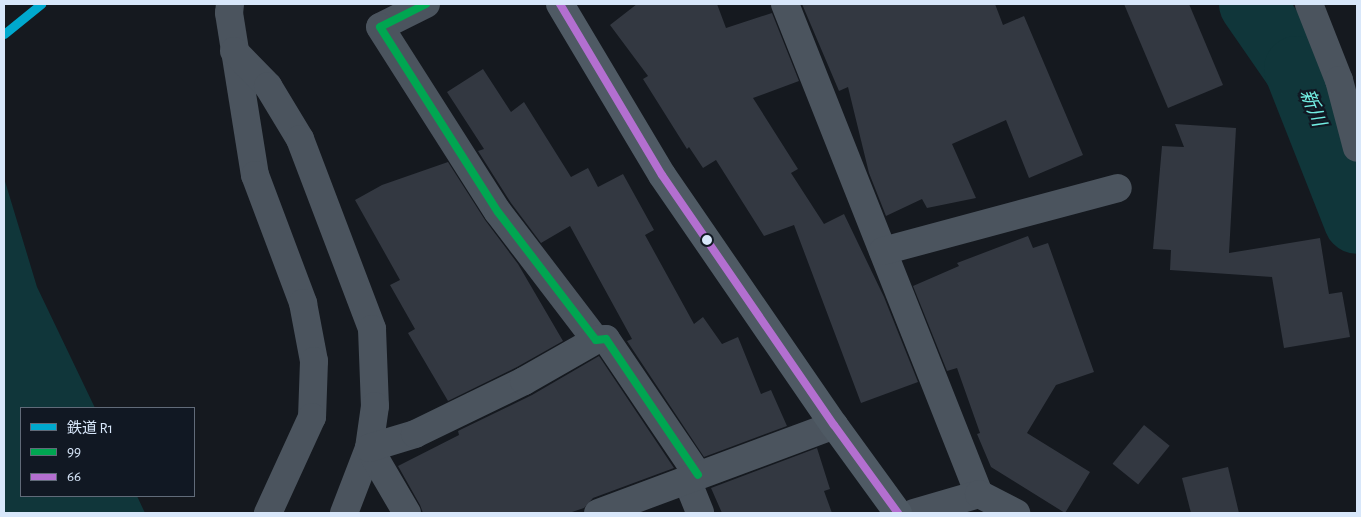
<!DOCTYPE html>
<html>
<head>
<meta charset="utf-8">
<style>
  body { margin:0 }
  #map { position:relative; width:1361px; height:517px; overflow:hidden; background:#15191f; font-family:"Alegreya Sans","Noto Sans JP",sans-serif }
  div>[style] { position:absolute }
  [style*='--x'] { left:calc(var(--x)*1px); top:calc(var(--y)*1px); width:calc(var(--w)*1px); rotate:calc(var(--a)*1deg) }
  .water>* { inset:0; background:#10363a }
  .river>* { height:66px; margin:-33px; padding:0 33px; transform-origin:33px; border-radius:33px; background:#10363a }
  .building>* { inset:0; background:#333841; transform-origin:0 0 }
  .street>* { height:28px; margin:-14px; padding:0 14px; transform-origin:14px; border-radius:14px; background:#4b545e }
  .secondary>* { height:28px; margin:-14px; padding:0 14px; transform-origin:14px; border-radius:14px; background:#4f5a64 }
  .bus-1>* { height:8px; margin:-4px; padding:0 4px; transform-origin:4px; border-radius:4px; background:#00a651 }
  .bus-2>* { height:8px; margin:-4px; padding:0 4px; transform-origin:4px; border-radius:4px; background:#b36fd0 }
  .rail-1>* { height:9px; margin:-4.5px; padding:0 4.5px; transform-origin:4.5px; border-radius:4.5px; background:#00a9ce }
  .dots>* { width:14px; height:14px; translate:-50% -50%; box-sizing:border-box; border:2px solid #111823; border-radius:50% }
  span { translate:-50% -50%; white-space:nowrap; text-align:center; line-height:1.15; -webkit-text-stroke:4.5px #111823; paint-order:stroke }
  .water-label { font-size:19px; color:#72eee3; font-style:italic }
  .frame { position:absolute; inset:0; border:5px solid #d8e7fa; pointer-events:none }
  .legend { position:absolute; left:20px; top:407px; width:175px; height:90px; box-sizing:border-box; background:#111823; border:1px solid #616b79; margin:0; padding:6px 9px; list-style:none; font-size:15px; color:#d8e7fa }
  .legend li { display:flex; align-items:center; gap:10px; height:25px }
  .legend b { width:25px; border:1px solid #616b79 }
</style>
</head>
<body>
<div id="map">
  <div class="water">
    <div style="clip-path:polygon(4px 178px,37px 287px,95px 408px,21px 408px,21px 496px,137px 496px,145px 513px,4px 513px)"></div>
  </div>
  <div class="river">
    <div style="--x:1252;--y:4;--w:79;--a:55.3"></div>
    <div style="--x:1297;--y:69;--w:163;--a:68.5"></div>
  </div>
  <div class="building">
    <div style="clip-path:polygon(637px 4px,717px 4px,726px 28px,772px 13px,799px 81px,753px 98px,798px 169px,791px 173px,824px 224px,844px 214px,884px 297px,918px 382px,861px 403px,794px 225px,764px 236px,716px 160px,703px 168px,689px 147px,687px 149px,643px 79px,648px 76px,610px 25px)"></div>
    <div style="clip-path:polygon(802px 4px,995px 4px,1003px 25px,1024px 16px,1083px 155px,1029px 178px,1006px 120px,952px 144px,976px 198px,927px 208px,922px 199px,886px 216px,869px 173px,848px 87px,839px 91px)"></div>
    <div style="clip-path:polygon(1124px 4px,1189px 4px,1223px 85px,1168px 108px)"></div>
    <div style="clip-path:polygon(483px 69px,511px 112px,524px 102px,571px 177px,588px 168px,598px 187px,623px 174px,654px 230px,645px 235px,694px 324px,703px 317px,722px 344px,738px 337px,761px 394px,771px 390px,787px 426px,704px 457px,627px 341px,632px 339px,570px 226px,541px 243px,511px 203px,478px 151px,484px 149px,447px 92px)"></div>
    <div style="clip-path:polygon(1175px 124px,1236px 128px,1229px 253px,1320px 238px,1329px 294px,1342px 292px,1350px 337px,1284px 348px,1272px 277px,1170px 270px,1171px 250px,1153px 249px,1162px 146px,1184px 147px)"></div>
    <div style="clip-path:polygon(448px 162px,485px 220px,518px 264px,563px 341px,517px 367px,448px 401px,408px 333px,415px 329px,390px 285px,400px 280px,355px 200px,382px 185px)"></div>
    <div style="clip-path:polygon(1028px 236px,1033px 248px,1048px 243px,1094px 372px,1056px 385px,1027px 433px,1090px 472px,1065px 513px,991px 467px,977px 434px,980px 433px,957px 368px,947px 371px,913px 286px,959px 266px,957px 263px)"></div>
    <div style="clip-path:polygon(599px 356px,674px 468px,593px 498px,584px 508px,569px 513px,423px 513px,420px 505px,398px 466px,459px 435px,458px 431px,464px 428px,532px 395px)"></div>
    <div style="left:1144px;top:425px;width:33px;height:50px;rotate:39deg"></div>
    <div style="clip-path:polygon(817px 448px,830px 489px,824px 491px,832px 513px,722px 513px,711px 488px)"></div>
    <div style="clip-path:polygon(1228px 467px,1239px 513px,1191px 513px,1182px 478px)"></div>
  </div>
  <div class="street">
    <div style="--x:230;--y:4;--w:9;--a:96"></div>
    <div style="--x:229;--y:13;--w:164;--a:80.9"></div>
    <div style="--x:255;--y:175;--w:137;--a:69.4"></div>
    <div style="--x:303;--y:303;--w:59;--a:79.3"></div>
    <div style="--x:314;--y:361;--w:56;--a:92"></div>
    <div style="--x:312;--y:417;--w:106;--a:114.6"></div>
    <div style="--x:426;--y:4;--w:51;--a:153.4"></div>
    <div style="--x:380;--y:27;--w:219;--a:57.5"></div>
    <div style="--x:498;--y:212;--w:161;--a:52.6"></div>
    <div style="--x:596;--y:340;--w:10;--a:-6"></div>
    <div style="--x:606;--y:339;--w:164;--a:55.9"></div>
    <div style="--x:785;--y:4;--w:527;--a:68.4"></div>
    <div style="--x:1309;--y:4;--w:82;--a:68.5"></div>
    <div style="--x:1339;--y:80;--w:70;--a:75.2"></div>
    <div style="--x:234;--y:51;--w:49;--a:45.8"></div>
    <div style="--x:268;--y:86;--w:62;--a:58.9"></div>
    <div style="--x:300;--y:139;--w:203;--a:69.2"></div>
    <div style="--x:372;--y:329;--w:77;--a:87.8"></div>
    <div style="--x:375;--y:406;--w:42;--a:98.1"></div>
    <div style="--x:369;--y:448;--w:70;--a:111"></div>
    <div style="--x:883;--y:251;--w:243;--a:-15"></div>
    <div style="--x:687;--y:480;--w:35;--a:68"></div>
    <div style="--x:407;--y:513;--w:75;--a:-120.3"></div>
    <div style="--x:369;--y:448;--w:48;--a:-16.9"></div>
    <div style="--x:415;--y:434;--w:121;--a:-25.9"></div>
    <div style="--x:524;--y:381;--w:83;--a:-29.7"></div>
    <div style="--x:598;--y:513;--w:252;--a:-20.4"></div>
    <div style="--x:914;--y:513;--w:68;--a:-16.3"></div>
    <div style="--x:979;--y:494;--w:42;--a:27.2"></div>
  </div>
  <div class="secondary">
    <div style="--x:560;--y:4;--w:199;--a:59.2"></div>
    <div style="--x:662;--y:175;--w:303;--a:55.5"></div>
    <div style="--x:834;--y:425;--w:109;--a:54"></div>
  </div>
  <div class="bus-1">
    <div style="--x:426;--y:4;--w:51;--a:153.4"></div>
    <div style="--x:380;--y:27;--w:219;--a:57.5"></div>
    <div style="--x:498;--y:212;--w:161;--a:52.6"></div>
    <div style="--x:596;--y:340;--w:10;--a:-6"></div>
    <div style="--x:606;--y:339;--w:164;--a:55.9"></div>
  </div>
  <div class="bus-2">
    <div style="--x:560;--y:4;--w:199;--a:59.2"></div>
    <div style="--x:662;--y:175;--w:303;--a:55.5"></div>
    <div style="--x:834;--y:425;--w:109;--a:54"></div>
  </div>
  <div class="rail-1">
    <div style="--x:4;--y:34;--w:48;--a:-39"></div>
  </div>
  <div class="dots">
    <div style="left:707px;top:240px;background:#d8e7fa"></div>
  </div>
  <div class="water-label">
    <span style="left:1312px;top:108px;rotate:68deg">新川</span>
  </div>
  <div class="frame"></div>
  <ul class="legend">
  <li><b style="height:6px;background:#00a9ce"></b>鉄道 R1</li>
  <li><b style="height:6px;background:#00a651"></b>99</li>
  <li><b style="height:6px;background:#b36fd0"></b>66</li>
  </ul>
</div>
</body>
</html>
